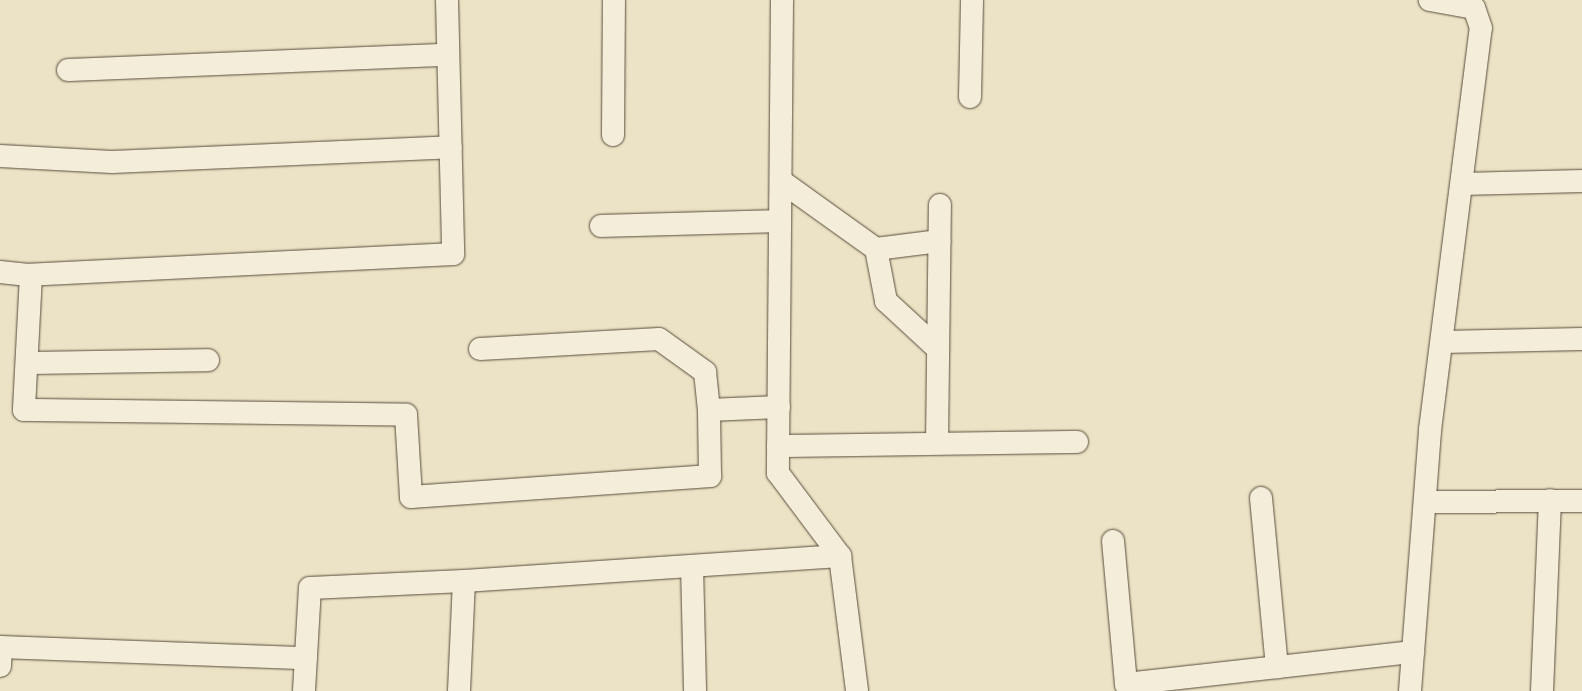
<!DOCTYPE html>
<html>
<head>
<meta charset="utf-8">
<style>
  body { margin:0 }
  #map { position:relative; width:1582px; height:691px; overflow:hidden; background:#ece3c6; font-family:"EB Garamond",serif }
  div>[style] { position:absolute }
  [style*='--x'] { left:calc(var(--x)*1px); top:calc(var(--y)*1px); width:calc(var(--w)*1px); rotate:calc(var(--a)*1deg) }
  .roads { filter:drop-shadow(0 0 1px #594c3b) drop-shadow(0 0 1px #594c3b) }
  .minor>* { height:22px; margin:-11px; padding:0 11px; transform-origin:11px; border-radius:11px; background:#f3edda }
  .tertiary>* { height:22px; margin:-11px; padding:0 11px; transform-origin:11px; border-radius:11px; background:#f3edda }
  span { translate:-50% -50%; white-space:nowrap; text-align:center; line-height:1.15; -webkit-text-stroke:3px #f3edda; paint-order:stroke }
</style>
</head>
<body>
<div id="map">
  <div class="roads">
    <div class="minor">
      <div style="--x:447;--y:0;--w:254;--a:88.6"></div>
      <div style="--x:453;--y:254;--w:423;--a:177.2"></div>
      <div style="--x:31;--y:275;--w:135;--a:93"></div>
      <div style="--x:24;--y:410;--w:382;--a:0.7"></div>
      <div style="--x:406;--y:415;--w:82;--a:86.5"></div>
      <div style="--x:411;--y:497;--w:300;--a:-4"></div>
      <div style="--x:710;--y:476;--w:66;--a:-90.9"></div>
      <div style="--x:68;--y:70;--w:380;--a:-2.3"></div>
      <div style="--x:970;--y:97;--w:97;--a:-88.8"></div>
      <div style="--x:613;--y:135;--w:135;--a:-89.6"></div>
      <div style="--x:0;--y:156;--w:112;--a:3.1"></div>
      <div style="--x:112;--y:162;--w:339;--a:-2.5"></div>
      <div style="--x:781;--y:181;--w:117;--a:35.6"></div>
      <div style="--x:876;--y:249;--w:53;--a:79.1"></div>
      <div style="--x:886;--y:301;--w:71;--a:42.7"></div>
      <div style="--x:1462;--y:184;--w:120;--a:-1.4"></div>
      <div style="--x:601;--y:226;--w:179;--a:-1.6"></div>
      <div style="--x:876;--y:249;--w:64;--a:-7.2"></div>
      <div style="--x:0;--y:272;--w:31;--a:6"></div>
      <div style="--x:1442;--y:342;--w:140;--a:-1.2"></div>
      <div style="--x:480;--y:349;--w:179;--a:-3.2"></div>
      <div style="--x:659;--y:339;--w:57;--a:35.7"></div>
      <div style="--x:705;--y:372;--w:38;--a:84"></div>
      <div style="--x:709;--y:410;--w:70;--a:-2.5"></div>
      <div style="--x:27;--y:363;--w:181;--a:-0.9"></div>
      <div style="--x:937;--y:443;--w:238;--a:-89.3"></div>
      <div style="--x:778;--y:446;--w:299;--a:-0.8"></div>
      <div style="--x:1261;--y:498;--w:170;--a:84.6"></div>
      <div style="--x:1426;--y:502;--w:156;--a:-0.4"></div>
      <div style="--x:1113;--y:541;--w:144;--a:84.8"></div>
      <div style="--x:1126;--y:684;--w:289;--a:-6.4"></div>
      <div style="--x:692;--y:566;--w:125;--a:88.6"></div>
      <div style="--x:0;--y:647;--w:306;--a:2.1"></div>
      <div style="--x:0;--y:666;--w:19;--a:-87"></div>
      <div style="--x:304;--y:691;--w:103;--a:-86.7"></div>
      <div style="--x:310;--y:588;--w:154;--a:-2.6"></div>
      <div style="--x:459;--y:691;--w:110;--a:-87.4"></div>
      <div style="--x:464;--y:581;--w:377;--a:-3.8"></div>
      <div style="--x:1410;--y:691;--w:262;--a:-85.6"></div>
      <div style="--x:1430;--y:430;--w:405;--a:-82.8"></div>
      <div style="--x:1481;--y:28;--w:21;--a:-109"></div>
      <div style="--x:1474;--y:8;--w:45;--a:-169.7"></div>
      <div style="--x:1542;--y:691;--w:191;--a:-87.6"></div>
    </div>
    <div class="tertiary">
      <div style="--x:782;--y:0;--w:473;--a:90.5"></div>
      <div style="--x:778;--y:473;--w:104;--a:53.2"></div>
      <div style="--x:840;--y:556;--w:136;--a:82.8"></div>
    </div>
  </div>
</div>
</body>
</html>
